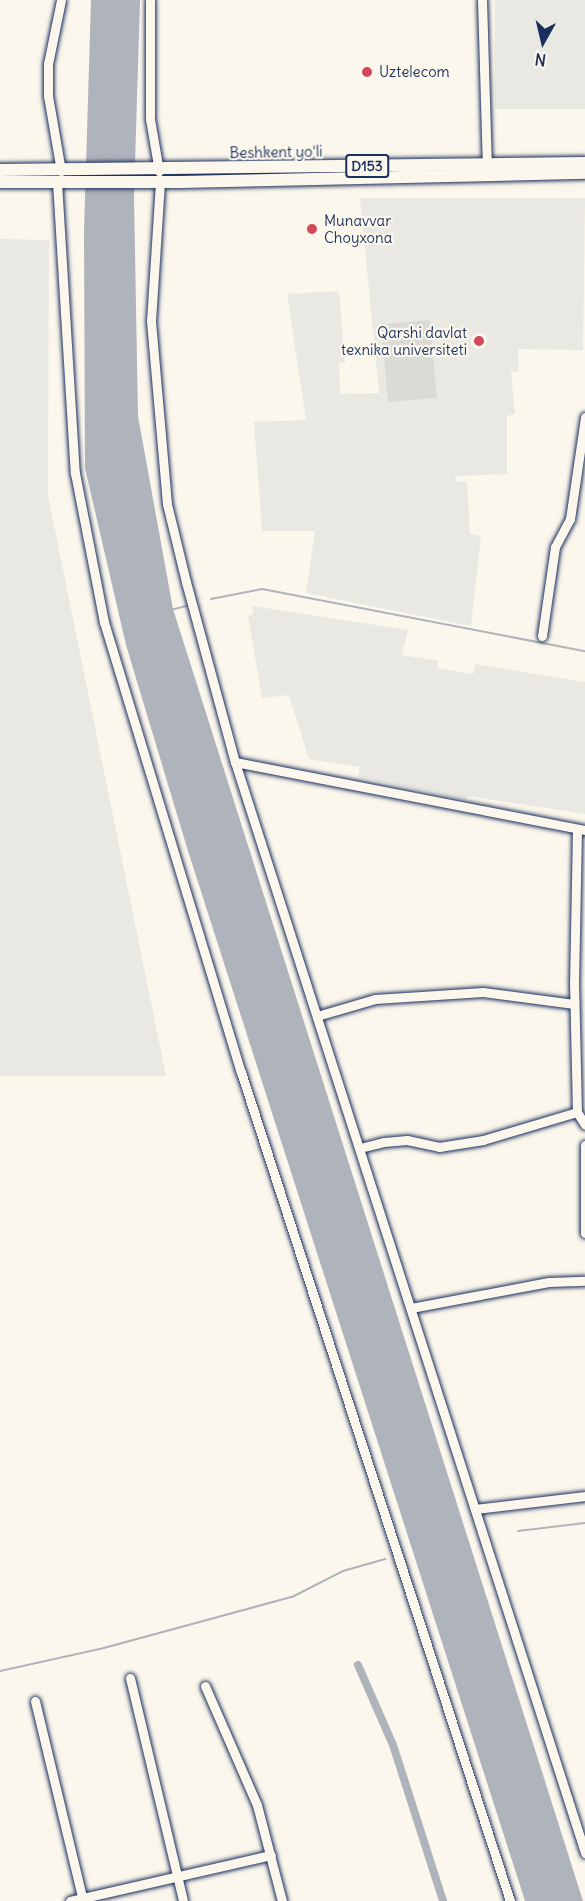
<!DOCTYPE html>
<html>
<head>
<meta charset="utf-8">
<style>
  body { margin:0 }
  #map { position:relative; width:585px; height:1901px; overflow:hidden; background:#fbf7ec; font-family:Delius,sans-serif }
  div>[style] { position:absolute }
  [style*='--x'] { left:calc(var(--x)*1px); top:calc(var(--y)*1px); width:calc(var(--w)*1px); rotate:calc(var(--a)*1deg) }
  .built>* { inset:0; background:#eae8e2; transform-origin:0 0 }
  .green>* { inset:0; background:#dadad7; transform-origin:0 0 }
  .water>* { inset:0; background:#afb3bb }
  .stream>* { height:2px; margin:-1px; padding:0 1px; transform-origin:1px; border-radius:1px; background:#afb3bb }
  .canal>* { height:8px; margin:-4px; padding:0 4px; transform-origin:4px; border-radius:4px; background:#afb3bb }
  .roads { filter:drop-shadow(0 0 2px #1b2f5e) drop-shadow(0 0 2px #1b2f5e) }
  .minor>* { height:9px; margin:-4.5px; padding:0 4.5px; transform-origin:4.5px; border-radius:4.5px; background:#fbf7ec }
  .major>* { height:12px; margin:-6px; padding:0 6px; transform-origin:6px; border-radius:6px; background:#fbf7ec }
  .dots>* { width:16px; height:16px; translate:-50% -50%; box-sizing:border-box; border:3px solid #fbf7ec; border-radius:50% }
  span { translate:-50% -50%; white-space:nowrap; text-align:center; line-height:1.15; -webkit-text-stroke:4.5px #fbf7ec; paint-order:stroke }
  .shield-label span { padding:2px 4px; background:#fbf7ec; border:2px solid; border-radius:4px; -webkit-text-stroke-width:0 }
  .shield-label { font-size:14px; color:#1b2f5e; font-weight:700 }
  .poi-label { font-size:15px; color:#1b2f5e }
  .left { translate:0 -50%; text-align:left }
  .right { translate:-100% -50%; text-align:right }
  .street-label { font-size:15px; color:#1b2f5e }
  .north { position:absolute; left:513px; top:12px; width:60px; height:60px; -webkit-text-stroke:4px #fbf7ec; paint-order:stroke; rotate:188deg; font-size:16px; font-weight:700; line-height:24px; text-align:center; color:#1b2f5e }
  .north::after { content:''; display:block; margin:auto; width:21px; height:27px; background:#1b2f5e; clip-path:polygon(50% 0,100% 100%,50% 72%,0 100%) }
</style>
</head>
<body>
<div id="map">
  <div class="built">
    <div style="left:495px;top:0;width:90px;height:109px"></div>
    <div style="clip-path:polygon(360px 198px,585px 198px,583px 350px,518px 349px,519px 372px,511px 372px,515px 414px,507px 416px,507px 474px,455px 476px,456px 482px,467px 481px,470px 534px,481px 536px,471px 626px,306px 593px,315px 531px,262px 531px,254px 422px,306px 420px,287px 294px,339px 291px,345px 363px,339px 363px,340px 394px,379px 393px)"></div>
    <div style="clip-path:polygon(0 239px,49px 240px,48px 496px,166px 1076px,0 1076px)"></div>
    <div style="clip-path:polygon(252px 606px,408px 630px,402px 655px,438px 661px,438px 668px,473px 674px,475px 664px,585px 682px,585px 814px,468px 796px,465px 800px,358px 777px,360px 767px,309px 759px,289px 695px,262px 698px,248px 616px,253px 614px)"></div>
  </div>
  <div class="green">
    <div style="left:430px;top:320px;width:78px;height:49px;rotate:85deg"></div>
  </div>
  <div class="water">
    <div style="clip-path:polygon(91px 0,140px 0,134px 196px,138px 416px,173px 609px,583px 1901px,525px 1901px,188px 851px,126px 645px,85px 468px,84px 231px)"></div>
  </div>
  <div class="stream">
    <div style="--x:211;--y:599;--w:52;--a:-11.1"></div>
    <div style="--x:262;--y:589;--w:329;--a:10.9"></div>
    <div style="--x:171;--y:610;--w:16;--a:-15"></div>
    <div style="--x:518;--y:1531;--w:67;--a:-6.8"></div>
    <div style="--x:0;--y:1671;--w:102;--a:-12.4"></div>
    <div style="--x:100;--y:1649;--w:199;--a:-15.2"></div>
    <div style="--x:292;--y:1597;--w:57;--a:-27"></div>
    <div style="--x:343;--y:1571;--w:44;--a:-15.9"></div>
  </div>
  <div class="canal">
    <div style="--x:358;--y:1665;--w:87;--a:66.4"></div>
    <div style="--x:393;--y:1745;--w:164;--a:72.2"></div>
  </div>
  <div class="roads">
    <div class="minor">
      <div style="--x:150;--y:0;--w:119;--a:90"></div>
      <div style="--x:150;--y:119;--w:53;--a:80.2"></div>
      <div style="--x:482;--y:0;--w:164;--a:88.3"></div>
      <div style="--x:61;--y:171;--w:76;--a:-99.8"></div>
      <div style="--x:48;--y:96;--w:32;--a:-90"></div>
      <div style="--x:48;--y:64;--w:65;--a:-78.5"></div>
      <div style="--x:57;--y:182;--w:292;--a:86.5"></div>
      <div style="--x:75;--y:473;--w:152;--a:79"></div>
      <div style="--x:104;--y:622;--w:470;--a:73.1"></div>
      <div style="--x:241;--y:1072;--w:872;--a:72.02"></div>
      <div style="--x:160;--y:182;--w:139;--a:93.7"></div>
      <div style="--x:151;--y:321;--w:184;--a:85"></div>
      <div style="--x:167;--y:504;--w:80;--a:76.3"></div>
      <div style="--x:186;--y:582;--w:187;--a:74.8"></div>
      <div style="--x:235;--y:762;--w:1146;--a:72.21"></div>
      <div style="--x:542;--y:636;--w:90;--a:-81.7"></div>
      <div style="--x:555;--y:547;--w:32;--a:-62"></div>
      <div style="--x:570;--y:519;--w:103;--a:-81.6"></div>
      <div style="--x:235;--y:762;--w:357;--a:11"></div>
      <div style="--x:577;--y:829;--w:152;--a:91.1"></div>
      <div style="--x:574;--y:981;--w:131;--a:88.7"></div>
      <div style="--x:577;--y:1112;--w:15;--a:58"></div>
      <div style="--x:317;--y:1016;--w:60;--a:-16.3"></div>
      <div style="--x:375;--y:999;--w:108;--a:-3.7"></div>
      <div style="--x:483;--y:992;--w:92;--a:7.5"></div>
      <div style="--x:585;--y:1145;--w:88;--a:90"></div>
      <div style="--x:360;--y:1148;--w:25;--a:-14"></div>
      <div style="--x:384;--y:1142;--w:23;--a:-5"></div>
      <div style="--x:407;--y:1140;--w:33;--a:12"></div>
      <div style="--x:439;--y:1147;--w:45;--a:-9"></div>
      <div style="--x:483;--y:1140;--w:98;--a:-16.6"></div>
      <div style="--x:411;--y:1308;--w:140;--a:-10.7"></div>
      <div style="--x:549;--y:1282;--w:36;--a:-2"></div>
      <div style="--x:475;--y:1509;--w:111;--a:-6.7"></div>
      <div style="--x:130;--y:1678;--w:229;--a:76.6"></div>
      <div style="--x:205;--y:1686;--w:130;--a:66.4"></div>
      <div style="--x:257;--y:1805;--w:99;--a:75.4"></div>
      <div style="--x:35;--y:1701;--w:206;--a:76.5"></div>
      <div style="--x:70;--y:1901;--w:206;--a:-12.9"></div>
    </div>
    <div class="major">
      <div style="--x:0;--y:170;--w:585;--a:-0.69"></div>
      <div style="--x:0;--y:182;--w:181;--a:0"></div>
      <div style="--x:181;--y:182;--w:404;--a:-1.3"></div>
    </div>
  </div>
  <div class="dots">
    <div style="left:367px;top:72px;background:#d1495b"></div>
    <div style="left:312px;top:229px;background:#d1495b"></div>
    <div style="left:479px;top:341px;background:#d1495b"></div>
  </div>
  <div class="shield-label">
    <span style="left:367px;top:166px">D153</span>
  </div>
  <div class="poi-label">
    <span class="left" style="left:379px;top:72px">Uztelecom</span>
    <span class="left" style="left:324px;top:229px">Munavvar<br>Choyxona</span>
    <span class="right" style="left:467px;top:341px">Qarshi davlat<br>texnika universiteti</span>
  </div>
  <div class="street-label">
    <span style="left:276px;top:152px;rotate:-1deg">Beshkent yoʻli</span>
  </div>
  <div class="north">N</div>
</div>
</body>
</html>
